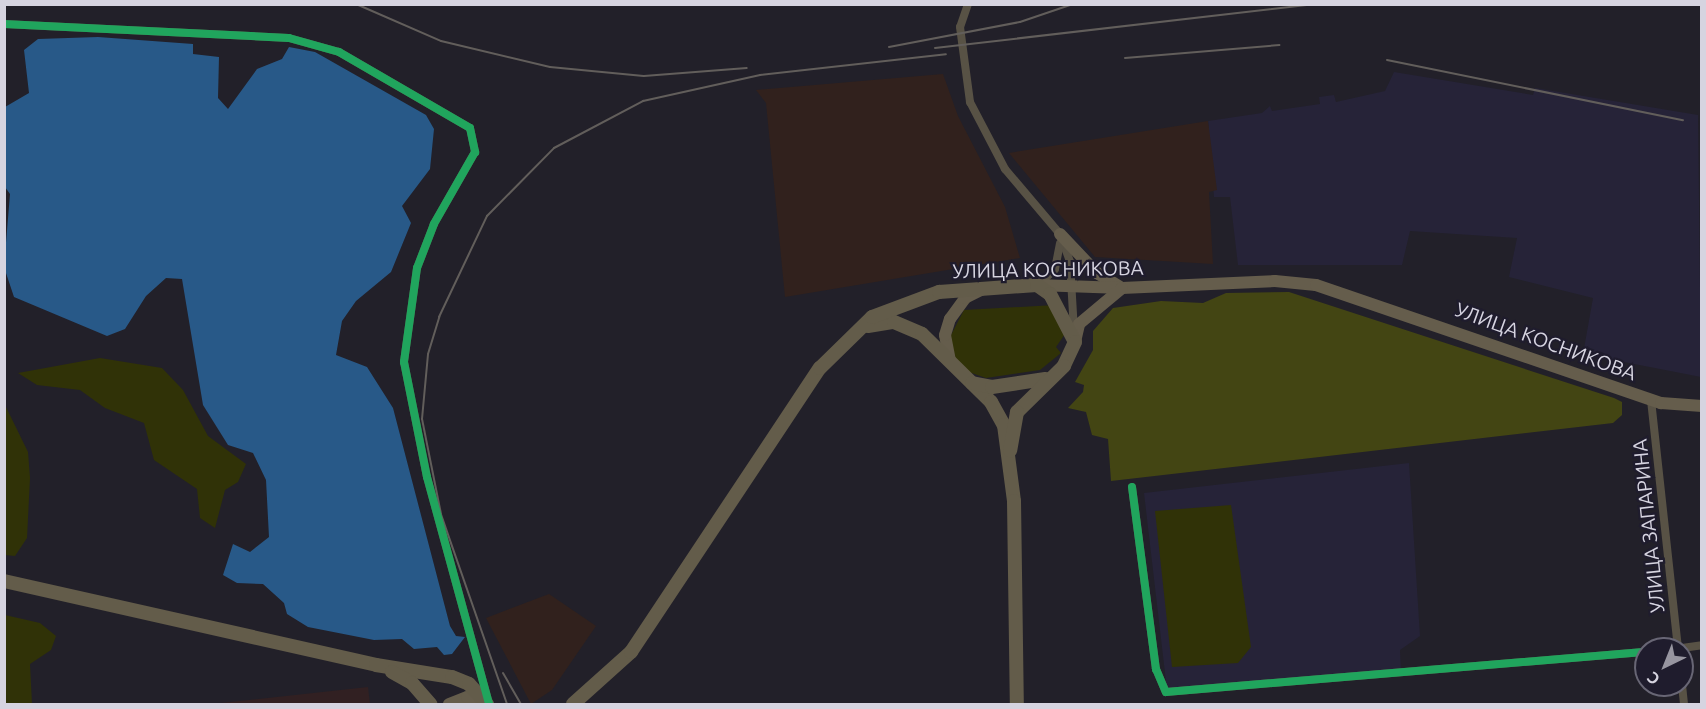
<!DOCTYPE html>
<html>
<head>
<meta charset="utf-8">
<style>
  body { margin:0 }
  #map { position:relative; width:1706px; height:709px; overflow:hidden; background:#222029; font-family:Ubuntu,sans-serif }
  div>[style] { position:absolute }
  [style*='--x'] { left:calc(var(--x)*1px); top:calc(var(--y)*1px); width:calc(var(--w)*1px); rotate:calc(var(--a)*1deg) }
  .built>* { inset:0; background:#262338 }
  .industrial>* { inset:0; background:#31211d }
  .medical>* { inset:0; background:#312022 }
  .green>* { inset:0; background:#303207 }
  .forest>* { inset:0; background:#434513 }
  .water>* { inset:0; background:#285988 }
  .street>* { height:8px; margin:-4px; padding:0 4px; transform-origin:4px; border-radius:4px; background:#585245 }
  .secondary>* { height:12px; margin:-6px; padding:0 6px; transform-origin:6px; border-radius:6px; background:#655d4c }
  .primary>* { height:14px; margin:-7px; padding:0 7px; transform-origin:7px; border-radius:7px; background:#635c4a }
  .rail>* { height:2px; margin:-1px; padding:0 1px; transform-origin:1px; border-radius:1px; background:#625e5b }
  .cycleway>* { height:8px; margin:-4px; padding:0 4px; transform-origin:4px; border-radius:4px; background:#20a55d }
  span { translate:-50% -50%; white-space:nowrap; text-align:center; line-height:1.15; -webkit-text-stroke:4.5px #1f1c2d; paint-order:stroke }
  .street-label { font-size:20px; color:#d6d4e0 }
  .frame { position:absolute; inset:0; border:6px solid #d6d4e0; pointer-events:none }
  .north { position:absolute; left:1634px; top:637px; width:60px; height:60px; box-sizing:border-box; background:#1f1c2d; border:2px solid #686675; border-radius:50%; rotate:223deg; font-size:16px; font-weight:700; line-height:24px; text-align:center; color:#d6d4e0 }
  .north::after { content:''; display:block; margin:auto; width:21px; height:27px; background:#9795a0; clip-path:polygon(50% 0,100% 100%,50% 72%,0 100%) }
</style>
</head>
<body>
<div id="map">
  <div class="built">
    <div style="clip-path:polygon(1394px 72px,1533px 95px,1535px 88px,1698px 115px,1701px 377px,1583px 354px,1593px 298px,1509px 277px,1517px 238px,1410px 231px,1402px 265px,1238px 265px,1230px 197px,1214px 197px,1208px 121px,1262px 113px,1270px 106px,1272px 111px,1320px 104px,1319px 97px,1334px 95px,1336px 102px,1385px 91px)"></div>
    <div style="clip-path:polygon(1409px 463px,1420px 636px,1400px 650px,1401px 673px,1167px 690px,1144px 493px)"></div>
  </div>
  <div class="industrial">
    <div style="clip-path:polygon(943px 74px,958px 116px,1005px 207px,1020px 258px,785px 297px,766px 103px,756px 90px)"></div>
    <div style="clip-path:polygon(1208px 121px,1217px 190px,1209px 192px,1213px 264px,1095px 257px,1009px 153px)"></div>
    <div style="clip-path:polygon(549px 594px,596px 626px,552px 690px,531px 704px,486px 618px)"></div>
  </div>
  <div class="medical">
    <div style="clip-path:polygon(368px 687px,370px 704px,212px 704px)"></div>
  </div>
  <div class="green">
    <div style="clip-path:polygon(1055px 305px,1065px 334px,1056px 347px,1061px 353px,1040px 370px,986px 378px,966px 371px,952px 356px,950px 337px,964px 310px)"></div>
    <div style="clip-path:polygon(100px 358px,162px 368px,183px 390px,208px 436px,246px 464px,238px 482px,225px 490px,215px 528px,200px 518px,197px 489px,154px 460px,144px 423px,105px 408px,80px 390px,37px 385px,18px 373px)"></div>
    <div style="clip-path:polygon(4px 403px,28px 452px,30px 478px,27px 538px,15px 556px,5px 555px)"></div>
    <div style="clip-path:polygon(1231px 505px,1251px 647px,1238px 663px,1172px 667px,1155px 511px)"></div>
    <div style="clip-path:polygon(5px 615px,40px 623px,56px 636px,51px 650px,30px 664px,32px 704px,5px 704px)"></div>
  </div>
  <div class="forest">
    <div style="clip-path:polygon(1289px 292px,1614px 398px,1622px 402px,1622px 415px,1613px 423px,1111px 481px,1108px 439px,1092px 435px,1086px 412px,1068px 408px,1083px 392px,1084px 385px,1075px 382px,1093px 350px,1093px 331px,1113px 308px,1161px 301px,1203px 303px,1226px 293px)"></div>
  </div>
  <div class="water">
    <div style="clip-path:polygon(98px 37px,193px 44px,193px 54px,219px 57px,218px 98px,228px 109px,257px 69px,282px 59px,289px 47px,315px 52px,426px 115px,434px 129px,430px 169px,402px 206px,411px 223px,391px 272px,356px 301px,342px 321px,336px 355px,367px 367px,393px 408px,450px 626px,456px 636px,465px 637px,452px 654px,444px 655px,437px 647px,414px 649px,402px 639px,374px 640px,308px 627px,287px 614px,284px 603px,263px 584px,237px 583px,223px 575px,233px 544px,250px 552px,269px 537px,266px 480px,253px 453px,228px 445px,203px 405px,182px 279px,166px 278px,146px 296px,125px 329px,107px 336px,14px 297px,4px 267px,10px 194px,5px 187px,5px 107px,29px 93px,24px 50px,38px 39px)"></div>
  </div>
  <div class="street">
    <div style="--x:968;--y:4;--w:24;--a:109"></div>
    <div style="--x:960;--y:27;--w:76;--a:82.4"></div>
    <div style="--x:970;--y:102;--w:76;--a:62.4"></div>
    <div style="--x:1005;--y:169;--w:85;--a:49.8"></div>
    <div style="--x:1060;--y:234;--w:30;--a:70"></div>
    <div style="--x:1070;--y:262;--w:70;--a:86.7"></div>
    <div style="--x:4;--y:24;--w:285;--a:2.8"></div>
    <div style="--x:289;--y:38;--w:52;--a:15.6"></div>
    <div style="--x:339;--y:52;--w:151;--a:30.1"></div>
    <div style="--x:470;--y:128;--w:25;--a:78"></div>
    <div style="--x:475;--y:152;--w:83;--a:119.7"></div>
    <div style="--x:434;--y:224;--w:47;--a:111.1"></div>
    <div style="--x:417;--y:268;--w:95;--a:97.9"></div>
    <div style="--x:404;--y:362;--w:117;--a:78.7"></div>
    <div style="--x:427;--y:477;--w:235;--a:74.7"></div>
    <div style="--x:1038;--y:285;--w:23;--a:-43"></div>
    <div style="--x:1055;--y:269;--w:26;--a:-79"></div>
    <div style="--x:1651;--y:400;--w:250;--a:83.8"></div>
    <div style="--x:1132;--y:487;--w:184;--a:82.5"></div>
    <div style="--x:1156;--y:669;--w:25;--a:67"></div>
    <div style="--x:1166;--y:692;--w:482;--a:-4.8"></div>
    <div style="--x:1675;--y:649;--w:27;--a:-8"></div>
    <div style="--x:1682;--y:685;--w:19;--a:84"></div>
  </div>
  <div class="secondary">
    <div style="--x:1060;--y:234;--w:54;--a:46.5"></div>
    <div style="--x:1097;--y:273;--w:26;--a:31"></div>
    <div style="--x:1037;--y:285;--w:85;--a:2"></div>
    <div style="--x:1122;--y:288;--w:153;--a:-2.6"></div>
    <div style="--x:1275;--y:281;--w:41;--a:5.6"></div>
    <div style="--x:1316;--y:285;--w:365;--a:18.9"></div>
    <div style="--x:1661;--y:403;--w:41;--a:4.2"></div>
    <div style="--x:1075;--y:342;--w:18;--a:-77"></div>
    <div style="--x:1079;--y:324;--w:56;--a:-39.9"></div>
    <div style="--x:950;--y:361;--w:26;--a:-101"></div>
    <div style="--x:945;--y:335;--w:17;--a:-73"></div>
    <div style="--x:950;--y:319;--w:26;--a:-54"></div>
    <div style="--x:965;--y:298;--w:18;--a:-27"></div>
    <div style="--x:449;--y:704;--w:19;--a:-21"></div>
    <div style="--x:467;--y:697;--w:17;--a:24"></div>
  </div>
  <div class="primary">
    <div style="--x:868;--y:326;--w:26;--a:-9"></div>
    <div style="--x:894;--y:322;--w:30;--a:23"></div>
    <div style="--x:922;--y:334;--w:97;--a:44.6"></div>
    <div style="--x:991;--y:402;--w:26;--a:61"></div>
    <div style="--x:1004;--y:425;--w:77;--a:82.5"></div>
    <div style="--x:1014;--y:501;--w:203;--a:89.2"></div>
    <div style="--x:972;--y:383;--w:20;--a:11"></div>
    <div style="--x:992;--y:387;--w:54;--a:-8.6"></div>
    <div style="--x:4;--y:581;--w:381;--a:12.7"></div>
    <div style="--x:376;--y:665;--w:77;--a:9"></div>
    <div style="--x:452;--y:677;--w:18;--a:22"></div>
    <div style="--x:469;--y:684;--w:27;--a:48"></div>
    <div style="--x:392;--y:672;--w:23;--a:29"></div>
    <div style="--x:412;--y:683;--w:28;--a:49"></div>
    <div style="--x:573;--y:704;--w:78;--a:-41.9"></div>
    <div style="--x:631;--y:652;--w:341;--a:-56.4"></div>
    <div style="--x:820;--y:368;--w:73;--a:-44.4"></div>
    <div style="--x:872;--y:317;--w:72;--a:-20.5"></div>
    <div style="--x:939;--y:292;--w:98;--a:-4.1"></div>
    <div style="--x:1037;--y:285;--w:16;--a:35"></div>
    <div style="--x:1050;--y:294;--w:54;--a:62.5"></div>
    <div style="--x:1075;--y:342;--w:26;--a:115"></div>
    <div style="--x:1064;--y:366;--w:66;--a:135.6"></div>
    <div style="--x:1017;--y:412;--w:39;--a:100"></div>
  </div>
  <div class="rail">
    <div style="--x:356;--y:4;--w:93;--a:23.5"></div>
    <div style="--x:441;--y:41;--w:112;--a:13.4"></div>
    <div style="--x:550;--y:67;--w:94;--a:5.5"></div>
    <div style="--x:644;--y:76;--w:103;--a:-4.4"></div>
    <div style="--x:889;--y:47;--w:133;--a:-10.8"></div>
    <div style="--x:1020;--y:22;--w:56;--a:-18.8"></div>
    <div style="--x:935;--y:48;--w:385;--a:-6.6"></div>
    <div style="--x:1125;--y:58;--w:155;--a:-4.8"></div>
    <div style="--x:1387;--y:60;--w:302;--a:11.5"></div>
    <div style="--x:503;--y:673;--w:36;--a:60"></div>
    <div style="--x:507;--y:704;--w:201;--a:-109.2"></div>
    <div style="--x:441;--y:514;--w:97;--a:-101.3"></div>
    <div style="--x:422;--y:419;--w:65;--a:-84.7"></div>
    <div style="--x:428;--y:354;--w:39;--a:-73"></div>
    <div style="--x:439;--y:317;--w:112;--a:-64.6"></div>
    <div style="--x:487;--y:216;--w:95;--a:-45.4"></div>
    <div style="--x:554;--y:148;--w:101;--a:-27.8"></div>
    <div style="--x:643;--y:101;--w:120;--a:-12.5"></div>
    <div style="--x:760;--y:75;--w:187;--a:-6.4"></div>
  </div>
  <div class="cycleway">
    <div style="--x:4;--y:24;--w:285;--a:2.8"></div>
    <div style="--x:289;--y:38;--w:52;--a:15.6"></div>
    <div style="--x:339;--y:52;--w:151;--a:30.1"></div>
    <div style="--x:470;--y:128;--w:25;--a:78"></div>
    <div style="--x:475;--y:152;--w:83;--a:119.7"></div>
    <div style="--x:434;--y:224;--w:47;--a:111.1"></div>
    <div style="--x:417;--y:268;--w:95;--a:97.9"></div>
    <div style="--x:404;--y:362;--w:117;--a:78.7"></div>
    <div style="--x:427;--y:477;--w:235;--a:74.7"></div>
    <div style="--x:1132;--y:487;--w:184;--a:82.5"></div>
    <div style="--x:1156;--y:669;--w:25;--a:67"></div>
    <div style="--x:1166;--y:692;--w:482;--a:-4.8"></div>
  </div>
  <div class="street-label">
    <span style="left:1048px;top:269px;rotate:-1deg">УЛИЦА КОСНИКОВА</span>
    <span style="left:1546px;top:341px;rotate:20deg">УЛИЦА КОСНИКОВА</span>
    <span style="left:1648px;top:526px;rotate:-96deg">УЛИЦА ЗАПАРИНА</span>
  </div>
  <div class="frame"></div>
  <div class="north">С</div>
</div>
</body>
</html>
